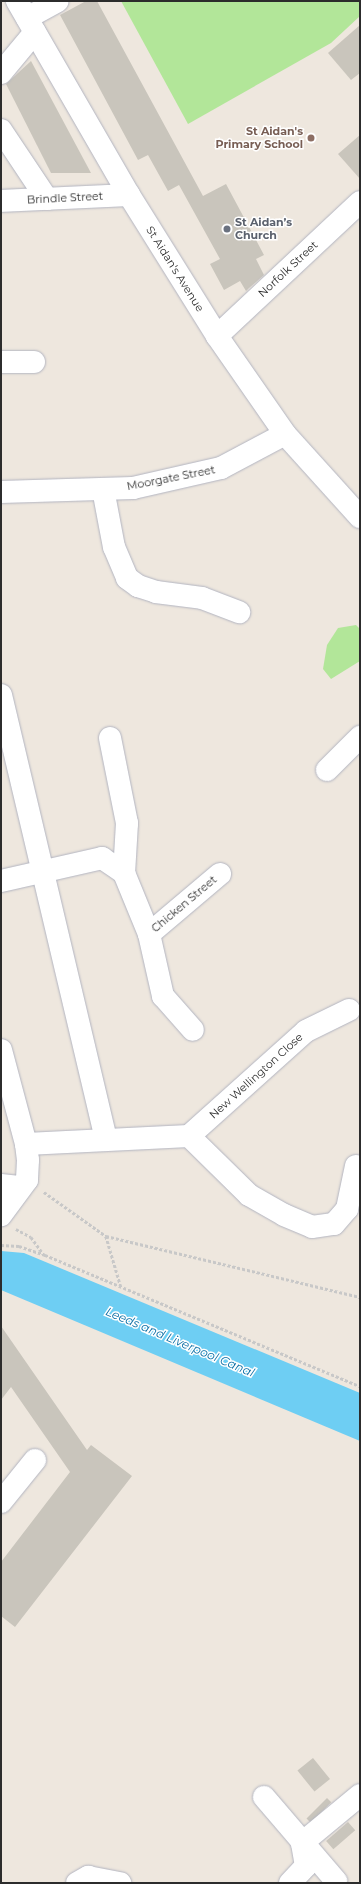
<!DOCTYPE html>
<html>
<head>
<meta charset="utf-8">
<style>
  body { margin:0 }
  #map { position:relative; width:361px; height:1884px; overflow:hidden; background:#eee7de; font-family:Montserrat,sans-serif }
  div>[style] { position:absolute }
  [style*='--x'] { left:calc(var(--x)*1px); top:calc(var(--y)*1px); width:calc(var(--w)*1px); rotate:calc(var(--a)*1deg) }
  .green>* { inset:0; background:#b2e699 }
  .water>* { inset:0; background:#6ecef3 }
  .building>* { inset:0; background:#c9c5bc; transform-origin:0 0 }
  .path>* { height:2.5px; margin-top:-1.25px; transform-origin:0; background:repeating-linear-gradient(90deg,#c8c8c8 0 3px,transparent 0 5px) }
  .roads { filter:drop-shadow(0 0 1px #b2b4c0) drop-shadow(0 0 1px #b2b4c0) }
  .minor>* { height:22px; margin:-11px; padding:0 11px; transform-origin:11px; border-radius:11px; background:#fff }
  .dots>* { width:11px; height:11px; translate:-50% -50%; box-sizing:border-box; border:2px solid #fff; border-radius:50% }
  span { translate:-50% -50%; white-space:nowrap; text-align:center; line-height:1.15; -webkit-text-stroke:3px #fff; paint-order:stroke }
  .education-label { font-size:11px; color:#785e54; font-weight:700 }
  .right { translate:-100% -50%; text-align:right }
  .street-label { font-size:11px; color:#2c2c2c }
  .worship-label { font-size:11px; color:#5b616d; font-weight:700 }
  .left { translate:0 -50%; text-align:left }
  .water-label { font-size:12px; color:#086da4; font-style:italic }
  .frame { position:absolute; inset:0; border:2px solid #2c2c2c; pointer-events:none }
</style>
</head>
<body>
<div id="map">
  <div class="green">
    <div style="clip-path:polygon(121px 1px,360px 1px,360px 16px,331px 43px,188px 124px)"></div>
    <div style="clip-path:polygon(356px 625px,360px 629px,360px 661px,331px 679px,323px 669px,327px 645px,338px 628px)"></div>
  </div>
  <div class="water">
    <div style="clip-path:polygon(1px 1251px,24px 1253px,360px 1393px,360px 1441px,1px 1290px)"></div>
  </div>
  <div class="building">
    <div style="clip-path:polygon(86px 1px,97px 1px,203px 196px,226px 184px,264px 255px,256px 259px,264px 275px,249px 288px,246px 291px,240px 281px,224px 290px,210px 264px,220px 259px,179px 185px,168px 191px,148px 155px,138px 160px,60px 15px)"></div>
    <div style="clip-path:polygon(360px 25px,360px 73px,351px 80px,328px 53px)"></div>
    <div style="clip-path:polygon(31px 61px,91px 173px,51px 173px,6px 84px)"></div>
    <div style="clip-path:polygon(360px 135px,360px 179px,338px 154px)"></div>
    <div style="clip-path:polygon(1px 1326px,87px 1450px,91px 1445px,132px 1476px,15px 1627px,1px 1616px,1px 1562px,70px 1472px,11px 1387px,1px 1400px)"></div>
    <div style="left:313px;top:1758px;width:27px;height:20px;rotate:51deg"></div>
    <div style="left:327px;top:1798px;width:6px;height:29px;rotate:45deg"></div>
    <div style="left:348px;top:1822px;width:11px;height:29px;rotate:49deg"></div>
  </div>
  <div class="path">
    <div style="--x:44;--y:1192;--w:76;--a:35.4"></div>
    <div style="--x:106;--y:1236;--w:261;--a:13.5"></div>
    <div style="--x:16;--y:1229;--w:17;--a:28"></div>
    <div style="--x:31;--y:1237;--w:22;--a:54"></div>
    <div style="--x:106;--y:1236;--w:53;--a:73.6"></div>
    <div style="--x:1;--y:1245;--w:18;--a:3"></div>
    <div style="--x:19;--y:1246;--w:28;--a:19"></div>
    <div style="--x:45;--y:1255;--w:341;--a:22.6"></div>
  </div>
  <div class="roads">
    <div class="minor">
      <div style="--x:17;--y:1;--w:224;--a:60"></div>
      <div style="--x:129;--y:195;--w:166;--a:58"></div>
      <div style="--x:217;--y:336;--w:119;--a:55.2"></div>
      <div style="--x:285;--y:434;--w:112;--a:47.9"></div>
      <div style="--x:27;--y:18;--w:35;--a:-29"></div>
      <div style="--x:1;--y:73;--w:53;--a:-50.3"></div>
      <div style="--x:1;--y:130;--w:83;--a:56.3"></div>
      <div style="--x:1;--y:201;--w:128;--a:-2.7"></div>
      <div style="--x:217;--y:336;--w:196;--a:-43.1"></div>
      <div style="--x:1;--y:362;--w:33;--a:0"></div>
      <div style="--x:103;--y:489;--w:59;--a:79.3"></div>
      <div style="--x:114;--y:547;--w:34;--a:67"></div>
      <div style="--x:127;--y:578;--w:14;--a:36"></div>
      <div style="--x:138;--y:586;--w:19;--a:18"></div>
      <div style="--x:156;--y:592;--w:46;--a:7.4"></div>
      <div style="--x:202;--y:598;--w:40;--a:21"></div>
      <div style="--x:1;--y:492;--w:132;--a:-1.7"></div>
      <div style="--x:133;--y:488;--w:90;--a:-12.8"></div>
      <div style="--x:221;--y:468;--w:72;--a:-28"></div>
      <div style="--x:1;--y:695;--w:456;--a:76.7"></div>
      <div style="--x:110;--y:738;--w:87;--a:78.7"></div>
      <div style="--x:127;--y:823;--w:50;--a:93.4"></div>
      <div style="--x:327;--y:770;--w:47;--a:-45"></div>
      <div style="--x:1;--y:881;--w:104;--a:-12.8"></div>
      <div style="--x:102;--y:858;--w:27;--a:34"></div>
      <div style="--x:124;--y:873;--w:66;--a:67.7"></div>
      <div style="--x:149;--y:934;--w:64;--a:77.3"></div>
      <div style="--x:163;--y:996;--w:45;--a:48.6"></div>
      <div style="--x:149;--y:934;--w:93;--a:-40.2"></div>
      <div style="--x:1;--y:1050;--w:97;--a:75.1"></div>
      <div style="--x:26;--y:1144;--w:16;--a:83"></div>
      <div style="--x:28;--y:1160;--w:20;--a:93"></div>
      <div style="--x:27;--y:1180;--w:44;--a:126.6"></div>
      <div style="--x:189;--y:1136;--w:84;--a:44.5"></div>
      <div style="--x:249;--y:1195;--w:40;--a:29.7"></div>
      <div style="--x:284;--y:1215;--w:30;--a:23"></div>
      <div style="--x:312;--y:1227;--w:22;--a:-8"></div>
      <div style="--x:334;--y:1224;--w:20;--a:-49"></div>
      <div style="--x:347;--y:1209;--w:44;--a:-78.2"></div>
      <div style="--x:26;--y:1144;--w:163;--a:-2.8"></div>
      <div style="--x:189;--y:1136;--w:157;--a:-41.9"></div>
      <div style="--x:306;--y:1031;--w:48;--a:-26"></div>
      <div style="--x:1;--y:1185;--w:20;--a:6"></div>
      <div style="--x:1;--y:1502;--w:54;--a:-51"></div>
      <div style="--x:264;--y:1797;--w:111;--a:49.4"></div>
      <div style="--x:77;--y:1883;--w:13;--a:-29"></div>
      <div style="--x:88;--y:1877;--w:33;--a:11"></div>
      <div style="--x:290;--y:1883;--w:23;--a:-47"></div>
      <div style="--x:306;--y:1866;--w:23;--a:-100"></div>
      <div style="--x:302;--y:1843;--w:75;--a:-39.6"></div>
    </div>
  </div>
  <div class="dots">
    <div style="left:311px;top:138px;background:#8d6e63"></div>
    <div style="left:227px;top:229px;background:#6b7280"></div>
  </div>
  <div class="education-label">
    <span class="right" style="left:303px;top:138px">St Aidan's<br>Primary School</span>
  </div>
  <div class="street-label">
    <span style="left:65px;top:198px;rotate:-3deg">Brindle Street</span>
    <span style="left:175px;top:269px;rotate:58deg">St Aidan's Avenue</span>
    <span style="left:288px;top:269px;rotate:-43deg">Norfolk Street</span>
    <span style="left:171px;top:478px;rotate:-11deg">Moorgate Street</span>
    <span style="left:184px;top:904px;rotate:-40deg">Chicken Street</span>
    <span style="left:256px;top:1076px;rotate:-42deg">New Wellington Close</span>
  </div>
  <div class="worship-label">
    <span class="left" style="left:235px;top:229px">St Aidan’s<br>Church</span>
  </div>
  <div class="water-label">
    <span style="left:180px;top:1342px;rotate:23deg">Leeds and Liverpool Canal</span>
  </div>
  <div class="frame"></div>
</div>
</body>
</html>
